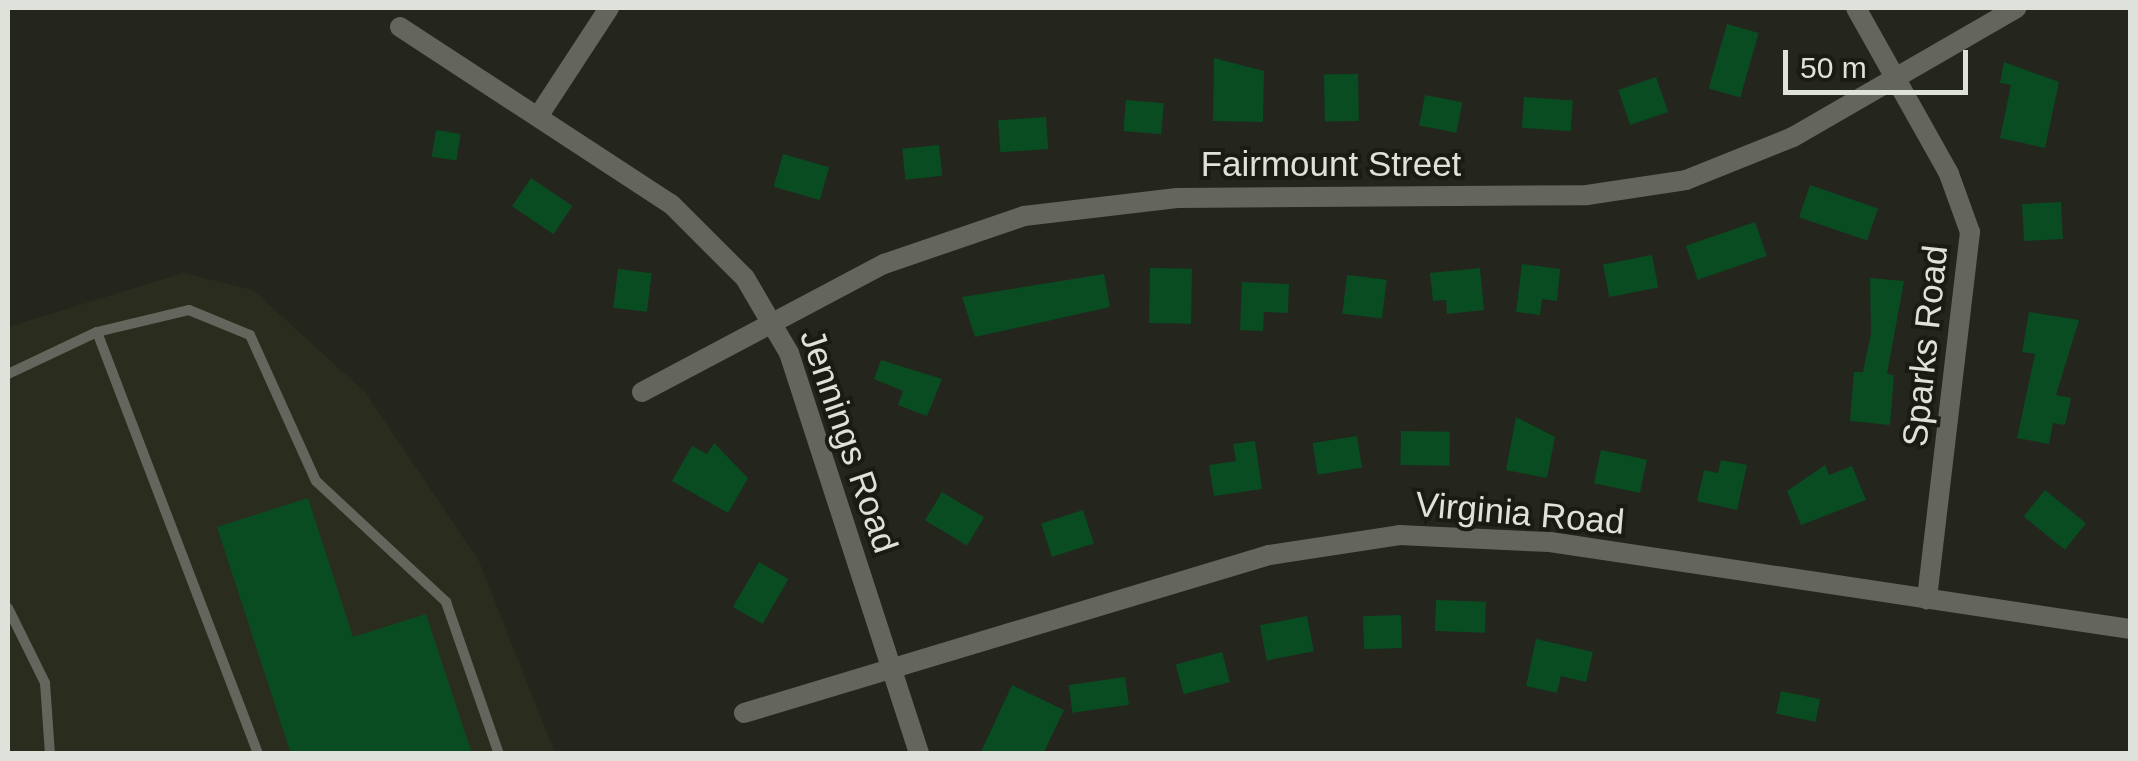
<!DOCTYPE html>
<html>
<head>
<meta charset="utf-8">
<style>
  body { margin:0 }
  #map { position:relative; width:2138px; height:761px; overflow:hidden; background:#24251d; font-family:Arial,sans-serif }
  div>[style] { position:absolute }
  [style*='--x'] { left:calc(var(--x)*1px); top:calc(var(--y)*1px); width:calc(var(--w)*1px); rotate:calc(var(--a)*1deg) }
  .built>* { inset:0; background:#2a2c1e }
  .building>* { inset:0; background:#094c22; transform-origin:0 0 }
  .service>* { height:10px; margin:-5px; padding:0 5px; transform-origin:5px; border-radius:5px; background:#64665d }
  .minor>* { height:20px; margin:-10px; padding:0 10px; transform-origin:10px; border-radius:10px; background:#64665d }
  span { translate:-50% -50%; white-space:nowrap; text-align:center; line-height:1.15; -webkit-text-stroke:8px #1a1c14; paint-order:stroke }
  .street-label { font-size:35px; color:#dfe1db }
  .frame { position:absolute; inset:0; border:10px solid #dfe1db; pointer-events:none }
  .scale { position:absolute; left:1783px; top:50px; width:185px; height:45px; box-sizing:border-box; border:5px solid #dfe1db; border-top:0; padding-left:12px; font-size:30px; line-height:35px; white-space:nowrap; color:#dfe1db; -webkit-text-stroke:8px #1a1c14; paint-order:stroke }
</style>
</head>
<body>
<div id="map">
  <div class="built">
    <div style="clip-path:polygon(183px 273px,253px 290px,365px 392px,479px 561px,555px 753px,8px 754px,8px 327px)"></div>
  </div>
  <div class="building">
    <div style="left:1727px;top:24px;width:33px;height:67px;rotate:16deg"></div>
    <div style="clip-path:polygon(1214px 58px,1264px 71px,1263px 122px,1213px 121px)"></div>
    <div style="clip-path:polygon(2004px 62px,2059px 82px,2045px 148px,2000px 138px,2011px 85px,2000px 83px)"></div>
    <div style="left:1358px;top:74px;width:47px;height:34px;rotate:89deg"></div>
    <div style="left:1656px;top:77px;width:37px;height:40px;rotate:71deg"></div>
    <div style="left:1425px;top:95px;width:38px;height:31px;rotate:11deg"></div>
    <div style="left:1524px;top:97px;width:49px;height:31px;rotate:4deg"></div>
    <div style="left:1126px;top:100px;width:38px;height:31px;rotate:5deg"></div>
    <div style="left:1046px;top:117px;width:32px;height:48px;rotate:86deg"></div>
    <div style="left:436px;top:130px;width:25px;height:27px;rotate:9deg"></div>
    <div style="left:939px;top:145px;width:31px;height:37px;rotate:84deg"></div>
    <div style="left:783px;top:154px;width:48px;height:34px;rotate:16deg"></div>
    <div style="left:531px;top:178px;width:50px;height:34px;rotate:34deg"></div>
    <div style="left:1810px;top:185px;width:72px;height:34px;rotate:19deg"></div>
    <div style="left:2061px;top:202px;width:37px;height:39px;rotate:87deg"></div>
    <div style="left:1755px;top:222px;width:36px;height:73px;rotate:71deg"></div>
    <div style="left:1652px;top:255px;width:33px;height:50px;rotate:79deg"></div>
    <div style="clip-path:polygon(1522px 264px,1560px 269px,1557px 301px,1542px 299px,1540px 315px,1516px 312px)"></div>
    <div style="left:1150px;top:268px;width:42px;height:55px;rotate:1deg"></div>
    <div style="clip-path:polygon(1480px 268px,1484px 310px,1447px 314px,1446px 300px,1433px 301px,1430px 273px)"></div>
    <div style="left:618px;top:269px;width:34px;height:39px;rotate:7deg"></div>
    <div style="clip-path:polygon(1104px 274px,1110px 307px,975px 337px,962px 297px)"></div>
    <div style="left:1347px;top:275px;width:40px;height:39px;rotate:7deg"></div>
    <div style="clip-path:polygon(1870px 278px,1904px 281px,1887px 374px,1894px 375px,1890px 425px,1850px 421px,1854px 372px,1863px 372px,1871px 333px)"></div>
    <div style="clip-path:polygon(1242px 282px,1289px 284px,1288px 313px,1264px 312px,1263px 331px,1240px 330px)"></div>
    <div style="clip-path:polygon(2029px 312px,2079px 320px,2056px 395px,2071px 398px,2065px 425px,2053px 423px,2049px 444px,2017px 438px,2035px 354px,2022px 352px)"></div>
    <div style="clip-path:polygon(881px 360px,942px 379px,927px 416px,898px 405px,903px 391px,874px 379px)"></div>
    <div style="clip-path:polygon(1516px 417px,1555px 437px,1547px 478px,1506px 470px)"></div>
    <div style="left:1401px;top:431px;width:49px;height:34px;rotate:1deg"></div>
    <div style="left:1357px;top:436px;width:32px;height:45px;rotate:81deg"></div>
    <div style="clip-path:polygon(1255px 441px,1262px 489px,1214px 496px,1209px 465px,1236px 461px,1233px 444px)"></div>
    <div style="clip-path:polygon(714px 443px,748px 478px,728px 513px,672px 481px,692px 446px,707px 454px)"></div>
    <div style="left:1601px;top:450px;width:47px;height:34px;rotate:12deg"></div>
    <div style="clip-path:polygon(1721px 460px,1747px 465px,1737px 510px,1697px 501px,1704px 470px,1718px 473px)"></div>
    <div style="clip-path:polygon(1825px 465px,1829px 475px,1852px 466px,1866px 500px,1801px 525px,1787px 491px)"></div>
    <div style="left:2045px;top:490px;width:53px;height:34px;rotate:39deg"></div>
    <div style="left:942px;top:492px;width:49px;height:33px;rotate:31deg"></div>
    <div style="clip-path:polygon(308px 498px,353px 637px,426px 614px,472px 754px,291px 754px,217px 527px)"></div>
    <div style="left:1083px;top:510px;width:35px;height:44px;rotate:72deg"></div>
    <div style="left:759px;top:562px;width:34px;height:52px;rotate:30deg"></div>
    <div style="left:1436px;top:600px;width:50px;height:31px;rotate:2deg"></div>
    <div style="left:1401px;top:615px;width:33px;height:38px;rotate:88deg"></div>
    <div style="left:1307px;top:616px;width:36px;height:48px;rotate:79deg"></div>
    <div style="clip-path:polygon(1536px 639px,1593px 652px,1586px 682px,1561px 676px,1557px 693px,1526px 686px)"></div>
    <div style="left:1222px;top:652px;width:31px;height:48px;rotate:75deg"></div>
    <div style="left:1125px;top:677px;width:28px;height:57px;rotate:82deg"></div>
    <div style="clip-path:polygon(1012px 685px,1064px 710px,1043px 754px,980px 754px)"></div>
    <div style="left:1781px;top:691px;width:40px;height:23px;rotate:12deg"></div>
  </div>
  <div class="service">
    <div style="--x:97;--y:332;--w:95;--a:-13.4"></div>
    <div style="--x:189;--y:310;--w:66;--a:22.3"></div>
    <div style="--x:250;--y:335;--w:160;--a:65.7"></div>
    <div style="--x:316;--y:481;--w:178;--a:42.9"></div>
    <div style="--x:446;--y:602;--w:161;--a:70.8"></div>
    <div style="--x:8;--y:374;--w:98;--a:-25.3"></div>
    <div style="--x:97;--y:332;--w:452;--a:69.1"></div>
    <div style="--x:8;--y:608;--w:84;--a:63.7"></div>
    <div style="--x:45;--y:683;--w:71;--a:86"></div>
  </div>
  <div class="minor">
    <div style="--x:1856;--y:8;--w:190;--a:60.7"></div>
    <div style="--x:1949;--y:174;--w:62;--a:70.1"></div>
    <div style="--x:1970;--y:232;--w:370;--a:96.7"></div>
    <div style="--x:400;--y:27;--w:324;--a:33.2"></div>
    <div style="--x:671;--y:204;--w:105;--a:45"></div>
    <div style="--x:745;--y:278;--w:87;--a:59.6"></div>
    <div style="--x:789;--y:353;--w:422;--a:72"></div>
    <div style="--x:541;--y:112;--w:124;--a:-56.8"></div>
    <div style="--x:642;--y:392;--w:274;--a:-27.9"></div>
    <div style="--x:884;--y:264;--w:148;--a:-18.9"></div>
    <div style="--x:1024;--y:216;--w:154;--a:-6.7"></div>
    <div style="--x:1177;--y:198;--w:410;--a:-0.4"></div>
    <div style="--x:1587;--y:195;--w:100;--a:-8.6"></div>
    <div style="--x:1686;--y:180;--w:115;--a:-21.9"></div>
    <div style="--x:1793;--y:137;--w:258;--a:-30"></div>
    <div style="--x:744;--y:713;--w:548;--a:-16.75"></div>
    <div style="--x:1269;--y:555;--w:132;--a:-8.7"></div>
    <div style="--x:1399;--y:535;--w:151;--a:2.7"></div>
    <div style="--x:1550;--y:542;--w:586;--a:8.53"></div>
  </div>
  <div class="street-label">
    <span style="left:1331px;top:164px">Fairmount Street</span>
    <span style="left:1925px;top:346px;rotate:-84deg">Sparks Road</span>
    <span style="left:849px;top:441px;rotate:71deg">Jennings Road</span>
    <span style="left:1520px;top:513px;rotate:5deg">Virginia Road</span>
  </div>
  <div class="frame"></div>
  <div class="scale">50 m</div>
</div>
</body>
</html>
